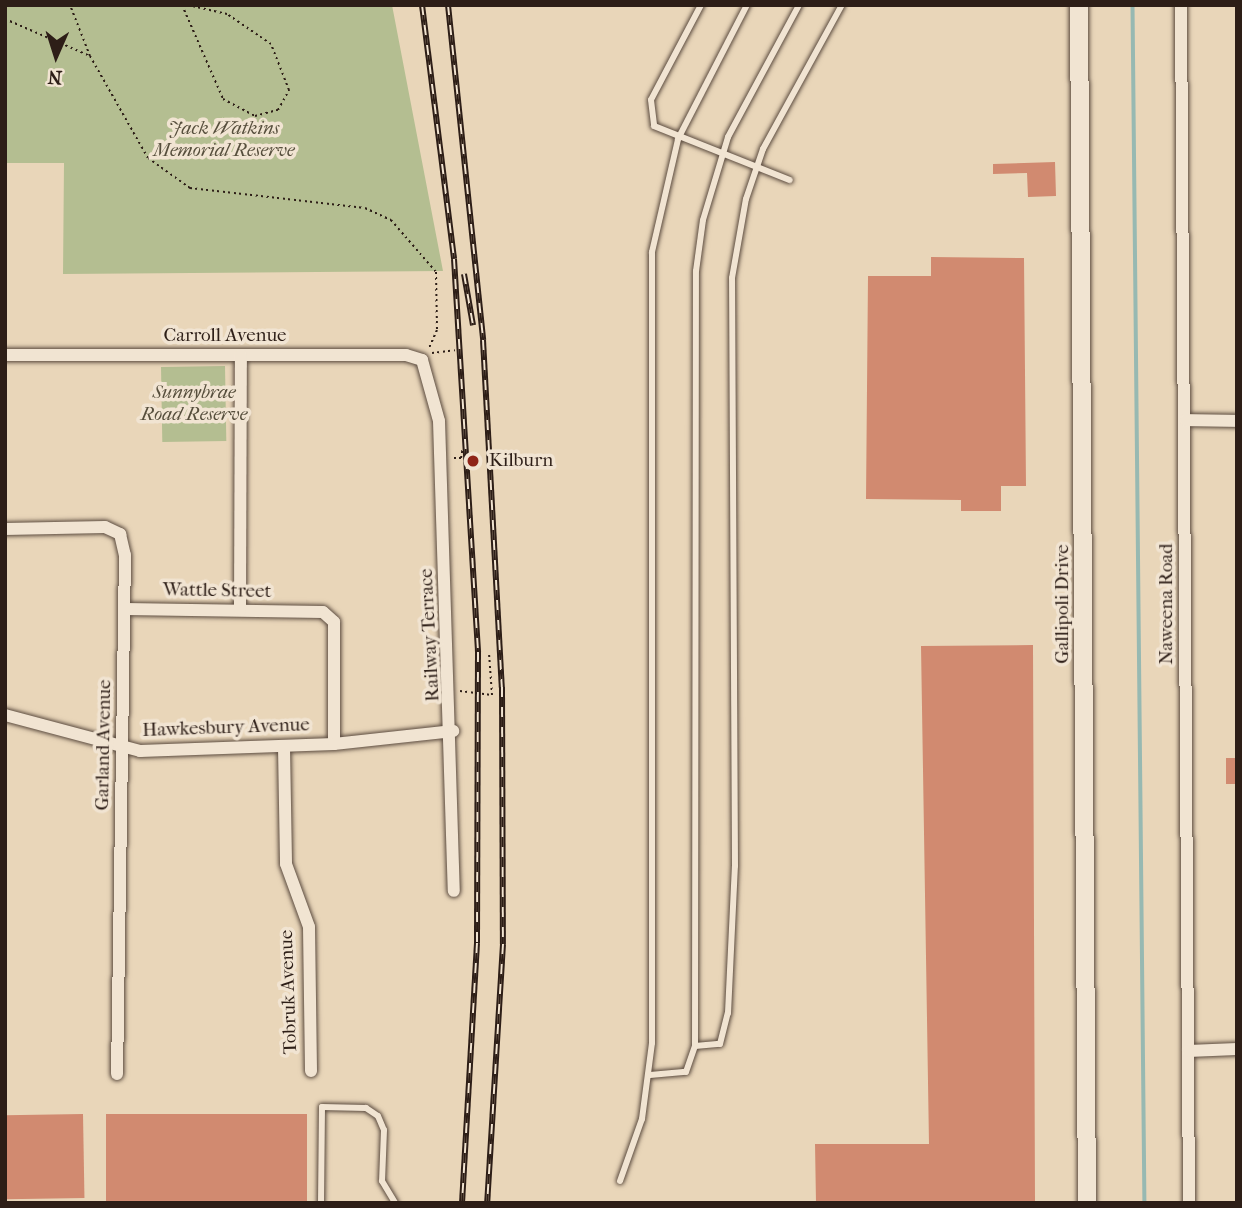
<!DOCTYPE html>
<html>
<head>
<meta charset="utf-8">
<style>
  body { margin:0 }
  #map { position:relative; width:1242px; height:1208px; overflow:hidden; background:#e9d6b9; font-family:"IM FELL French Canon",serif }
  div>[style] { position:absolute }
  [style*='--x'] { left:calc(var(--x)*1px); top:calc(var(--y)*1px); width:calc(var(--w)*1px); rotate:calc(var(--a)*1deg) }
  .green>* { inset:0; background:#b4be91; transform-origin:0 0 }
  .stream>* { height:3.5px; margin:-1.75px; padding:0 1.75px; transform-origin:1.75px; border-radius:1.75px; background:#97b9b2 }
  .building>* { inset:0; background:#d18a70; transform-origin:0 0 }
  .path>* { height:2px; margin-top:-1px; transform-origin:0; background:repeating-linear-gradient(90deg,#2d1e17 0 2px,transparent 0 5.5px) }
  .roads { filter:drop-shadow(0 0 2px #5c4c40) drop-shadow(0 0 2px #5c4c40) }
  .lane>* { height:6px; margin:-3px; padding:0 3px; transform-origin:3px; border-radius:3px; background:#f1e4d2 }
  .street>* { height:12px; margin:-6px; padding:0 6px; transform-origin:6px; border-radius:6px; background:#f1e4d2 }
  .secondary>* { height:18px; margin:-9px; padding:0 9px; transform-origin:9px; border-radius:9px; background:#f1e4d2 }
  .rail>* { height:6px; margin-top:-3px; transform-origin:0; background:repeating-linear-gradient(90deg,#f1e4d2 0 10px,#2d1e17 0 20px); box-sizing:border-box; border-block:2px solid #2d1e17 }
  .dots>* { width:19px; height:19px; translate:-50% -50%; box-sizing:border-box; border:4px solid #f1e4d2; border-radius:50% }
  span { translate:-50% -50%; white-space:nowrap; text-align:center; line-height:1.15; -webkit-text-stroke:7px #f1e4d2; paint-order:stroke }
  .park-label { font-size:19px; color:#564e3c; font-style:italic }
  .street-label { font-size:19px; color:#2d1e17 }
  .poi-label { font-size:19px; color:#2d1e17 }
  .left { translate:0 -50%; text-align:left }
  .frame { position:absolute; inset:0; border:7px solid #2d1e17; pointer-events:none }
  .north { position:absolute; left:21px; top:21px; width:70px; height:70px; -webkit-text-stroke:5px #f1e4d2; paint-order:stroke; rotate:183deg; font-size:19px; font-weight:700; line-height:28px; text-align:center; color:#2d1e17 }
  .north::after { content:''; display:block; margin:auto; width:24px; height:32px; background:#2d1e17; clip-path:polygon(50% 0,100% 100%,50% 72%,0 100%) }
</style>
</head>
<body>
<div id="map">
  <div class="green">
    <div style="clip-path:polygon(5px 5px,392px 5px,443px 271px,63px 274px,64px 163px,5px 163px)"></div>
    <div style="left:225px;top:366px;width:75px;height:64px;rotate:89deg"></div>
  </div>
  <div class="stream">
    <div style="--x:1133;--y:5;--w:1198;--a:89.43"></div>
  </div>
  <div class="building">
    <div style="clip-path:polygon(1055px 162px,1056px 196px,1028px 197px,1027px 173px,993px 174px,993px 164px)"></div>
    <div style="clip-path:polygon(931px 257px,1024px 258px,1026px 486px,1001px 486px,1001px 511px,961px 511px,961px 500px,866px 499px,868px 276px,931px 276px)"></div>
    <div style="clip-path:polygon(1033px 645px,1035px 1203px,816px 1203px,815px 1144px,929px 1144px,921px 646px)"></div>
    <div style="left:1226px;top:758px;width:11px;height:26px"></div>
    <div style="left:83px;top:1114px;width:84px;height:78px;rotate:89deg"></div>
    <div style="left:307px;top:1114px;width:89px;height:201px;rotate:90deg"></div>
  </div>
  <div class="path">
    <div style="--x:182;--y:5;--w:103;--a:66.4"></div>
    <div style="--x:223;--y:99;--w:36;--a:28"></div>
    <div style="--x:255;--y:116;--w:24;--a:-15"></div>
    <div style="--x:278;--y:110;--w:23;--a:-61"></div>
    <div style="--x:289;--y:90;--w:49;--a:-111.4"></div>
    <div style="--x:271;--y:44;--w:53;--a:-145.7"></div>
    <div style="--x:227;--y:14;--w:39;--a:-167"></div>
    <div style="--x:5;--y:19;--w:93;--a:23.5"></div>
    <div style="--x:90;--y:56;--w:55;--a:-111.4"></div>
    <div style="--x:90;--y:56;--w:117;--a:60.4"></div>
    <div style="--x:148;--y:158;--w:52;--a:35.5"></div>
    <div style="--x:190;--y:188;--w:176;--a:6.5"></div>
    <div style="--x:365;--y:208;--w:29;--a:25"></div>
    <div style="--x:391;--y:220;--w:69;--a:49.1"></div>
    <div style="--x:436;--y:272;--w:58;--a:89"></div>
    <div style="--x:437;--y:330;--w:20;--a:114"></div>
    <div style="--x:432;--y:353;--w:23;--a:-7"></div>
    <div style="--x:454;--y:458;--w:7;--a:0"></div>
    <div style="--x:461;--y:458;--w:11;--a:-80"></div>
    <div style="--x:460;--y:691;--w:32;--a:7"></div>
    <div style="--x:492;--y:695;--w:42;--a:-94.1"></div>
  </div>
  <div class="roads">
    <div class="lane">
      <div style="--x:701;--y:5;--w:107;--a:117.8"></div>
      <div style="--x:651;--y:100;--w:26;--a:83"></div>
      <div style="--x:654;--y:126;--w:146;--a:21.7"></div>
      <div style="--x:695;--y:1046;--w:775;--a:-89.93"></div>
      <div style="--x:696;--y:271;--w:51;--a:-82.2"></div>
      <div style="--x:703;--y:220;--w:87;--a:-73.2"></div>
      <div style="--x:728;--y:137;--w:150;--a:-61.7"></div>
      <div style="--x:650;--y:1075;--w:36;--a:-5"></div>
      <div style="--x:686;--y:1072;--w:28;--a:-71"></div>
      <div style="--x:695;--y:1046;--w:25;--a:-5"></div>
      <div style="--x:720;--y:1044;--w:32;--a:-76"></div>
      <div style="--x:728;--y:1013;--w:147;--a:-87.3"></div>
      <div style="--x:735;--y:866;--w:588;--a:-90.29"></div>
      <div style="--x:732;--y:278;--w:80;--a:-80"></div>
      <div style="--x:746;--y:199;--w:53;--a:-71.2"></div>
      <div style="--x:763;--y:149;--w:164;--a:-61.3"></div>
      <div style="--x:620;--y:1181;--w:66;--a:-70.5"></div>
      <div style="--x:642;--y:1119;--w:77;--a:-82.5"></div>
      <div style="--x:652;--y:1043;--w:791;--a:-90"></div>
      <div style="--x:652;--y:252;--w:116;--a:-77"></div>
      <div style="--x:678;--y:139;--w:151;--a:-62.8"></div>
      <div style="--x:321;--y:1203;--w:96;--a:-89.4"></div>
      <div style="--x:322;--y:1107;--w:44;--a:1.3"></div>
      <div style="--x:366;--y:1108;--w:14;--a:34"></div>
      <div style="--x:378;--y:1116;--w:15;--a:67"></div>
      <div style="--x:384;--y:1130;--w:51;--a:92.2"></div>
      <div style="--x:382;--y:1181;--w:26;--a:59"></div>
    </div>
    <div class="street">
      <div style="--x:1181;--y:5;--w:1198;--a:89.62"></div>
      <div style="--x:5;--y:355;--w:401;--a:0"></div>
      <div style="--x:406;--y:355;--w:17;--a:17"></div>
      <div style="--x:422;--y:360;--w:63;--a:74.4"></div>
      <div style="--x:439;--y:421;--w:470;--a:88.2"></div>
      <div style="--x:1186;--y:420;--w:51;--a:1.1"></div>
      <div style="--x:5;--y:529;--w:100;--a:-1.1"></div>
      <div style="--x:105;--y:527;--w:17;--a:25"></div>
      <div style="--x:120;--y:534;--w:22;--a:77"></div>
      <div style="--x:125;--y:555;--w:519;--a:90.88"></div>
      <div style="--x:125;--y:609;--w:198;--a:0.9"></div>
      <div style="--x:323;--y:612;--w:15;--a:42"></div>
      <div style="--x:334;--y:622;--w:122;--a:90"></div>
      <div style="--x:240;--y:610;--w:255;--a:-89.8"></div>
      <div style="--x:5;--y:715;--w:140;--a:14.9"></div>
      <div style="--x:140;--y:751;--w:194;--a:-2.1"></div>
      <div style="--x:334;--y:744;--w:120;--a:-6.2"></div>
      <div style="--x:284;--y:747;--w:117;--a:89"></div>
      <div style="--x:286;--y:864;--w:67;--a:69.9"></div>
      <div style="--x:309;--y:927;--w:144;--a:89.2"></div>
      <div style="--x:1188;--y:1051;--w:49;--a:-2.3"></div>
    </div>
    <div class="secondary">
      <div style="--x:1079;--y:5;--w:1198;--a:89.62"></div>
    </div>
  </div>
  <div class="rail">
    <div style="--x:422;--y:5;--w:256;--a:82.8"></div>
    <div style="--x:454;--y:259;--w:394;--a:86.5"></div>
    <div style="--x:478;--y:652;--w:291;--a:90.2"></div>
    <div style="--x:477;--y:943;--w:260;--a:93.3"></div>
    <div style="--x:448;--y:5;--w:337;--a:84"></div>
    <div style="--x:483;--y:340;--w:348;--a:86.9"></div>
    <div style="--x:502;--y:687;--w:257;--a:89.8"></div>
    <div style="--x:503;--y:944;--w:259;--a:93.5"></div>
    <div style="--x:464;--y:274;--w:52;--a:80"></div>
  </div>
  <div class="dots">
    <div style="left:473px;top:461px;background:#8f2418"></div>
  </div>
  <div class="park-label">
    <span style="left:224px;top:140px">Jack Watkins<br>Memorial Reserve</span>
    <span style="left:194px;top:404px">Sunnybrae<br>Road Reserve</span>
  </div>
  <div class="street-label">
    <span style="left:225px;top:336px">Carroll Avenue</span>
    <span style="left:217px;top:591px;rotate:1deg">Wattle Street</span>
    <span style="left:1063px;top:604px;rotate:-90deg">Gallipoli Drive</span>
    <span style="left:1167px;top:604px;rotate:-90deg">Naweena Road</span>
    <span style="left:430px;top:635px;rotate:-93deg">Railway Terrace</span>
    <span style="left:226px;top:728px;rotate:-2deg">Hawkesbury Avenue</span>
    <span style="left:104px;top:745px;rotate:-89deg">Garland Avenue</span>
    <span style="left:289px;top:992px;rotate:-92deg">Tobruk Avenue</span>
  </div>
  <div class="poi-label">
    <span class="left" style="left:489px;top:461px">Kilburn</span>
  </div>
  <div class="frame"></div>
  <div class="north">N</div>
</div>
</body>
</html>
